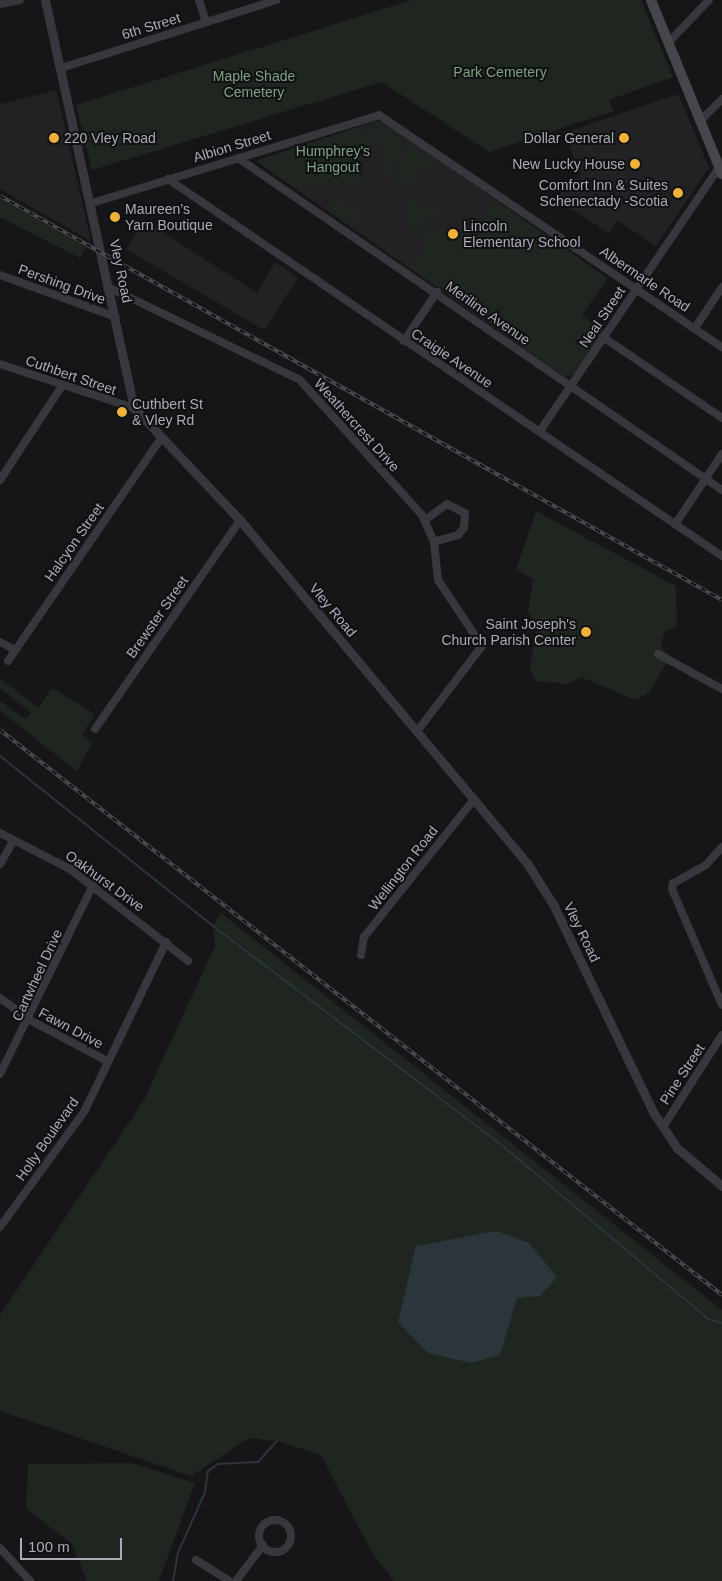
<!DOCTYPE html>
<html>
<head>
<meta charset="utf-8">
<style>
  body { margin:0 }
  #map { position:relative; width:722px; height:1581px; overflow:hidden; background:#161618; font-family:Arial,sans-serif }
  div>[style] { position:absolute }
  [style*='--x'] { left:calc(var(--x)*1px); top:calc(var(--y)*1px); width:calc(var(--w)*1px); rotate:calc(var(--a)*1deg) }
  .built>* { inset:0; background:#222225 }
  .green>* { inset:0; background:#1e261f }
  .water>* { inset:0; background:#2c353c }
  .stream>* { height:2px; margin:-1px; padding:0 1px; transform-origin:1px; border-radius:1px; background:#2c353c }
  .minor>* { height:8px; margin:-4px; padding:0 4px; transform-origin:4px; border-radius:4px; background:#37383d }
  .minor>.ring { margin:-4px; padding:0; box-sizing:content-box; background:none; border:8px solid #37383d; border-radius:50% }
  .tertiary>* { height:9px; margin:-4.5px; padding:0 4.5px; transform-origin:4.5px; border-radius:4.5px; background:#37383d }
  .secondary>* { height:10px; margin:-5px; padding:0 5px; transform-origin:5px; border-radius:5px; background:#45474d }
  .rail>* { height:4px; margin-top:-2px; transform-origin:0; background:repeating-linear-gradient(90deg,#111113 0 5.5px,#4a4c52 0 11px); box-sizing:border-box; border-block:1px solid #4a4c52 }
  .dots>* { width:14px; height:14px; translate:-50% -50%; box-sizing:border-box; border:2px solid #111113; border-radius:50% }
  span { translate:-50% -50%; white-space:nowrap; text-align:center; line-height:1.15; -webkit-text-stroke:4px #111113; paint-order:stroke }
  .street-label { font-size:14px; color:#a8adb8 }
  .park-label { font-size:14px; color:#7fa381 }
  .poi-label { font-size:14px; color:#a8adb8 }
  .left { translate:0 -50%; text-align:left }
  .right { translate:-100% -50%; text-align:right }
  .scale { position:absolute; left:20px; top:1538px; width:102px; height:22px; box-sizing:border-box; border:2px solid #a8adb8; border-top:0; padding-left:6px; font-size:15px; line-height:18px; white-space:nowrap; color:#a8adb8; -webkit-text-stroke:4px #111113; paint-order:stroke }
</style>
</head>
<body>
<div id="map">
  <div class="built">
    <div style="clip-path:polygon(56px 90px,63px 118px,91px 241px,0 189px,0 104px)"></div>
    <div style="clip-path:polygon(678px 94px,709px 168px,656px 246px,617px 220px,609px 233px,554px 198px,581px 175px,564px 133px)"></div>
    <div style="clip-path:polygon(375px 121px,406px 137px,596px 270px,571px 308px,573px 375px,565px 377px,256px 161px)"></div>
    <div style="clip-path:polygon(144px 220px,257px 293px,275px 262px,298px 278px,264px 330px,126px 249px)"></div>
  </div>
  <div class="green">
    <div style="clip-path:polygon(412px 0,641px 0,673px 77px,609px 100px,614px 111px,489px 152px,382px 82px,92px 170px,76px 105px)"></div>
    <div style="clip-path:polygon(375px 121px,386px 122px,406px 137px,367px 124px)"></div>
    <div style="clip-path:polygon(363px 126px,368px 145px,356px 147px,361px 188px,350px 189px,349px 182px,317px 187px,319px 178px,314px 187px,299px 190px,256px 161px)"></div>
    <div style="clip-path:polygon(370px 127px,405px 139px,388px 184px,383px 144px,371px 145px)"></div>
    <div style="clip-path:polygon(408px 142px,438px 164px,394px 178px)"></div>
    <div style="clip-path:polygon(425px 169px,416px 173px,417px 181px,392px 184px,399px 177px)"></div>
    <div style="clip-path:polygon(0 199px,86px 247px,80px 258px,0 217px)"></div>
    <div style="clip-path:polygon(342px 199px,343px 209px,357px 208px,361px 231px,330px 212px,334px 200px)"></div>
    <div style="clip-path:polygon(418px 200px,420px 209px,439px 206px,440px 217px,422px 219px,423px 228px,409px 229px,406px 201px)"></div>
    <div style="clip-path:polygon(493px 200px,608px 278px,582px 315px,604px 331px,573px 375px,565px 377px,411px 267px,428px 241px,413px 231px,466px 226px,471px 230px)"></div>
    <div style="clip-path:polygon(536px 511px,676px 586px,677px 626px,664px 632px,661px 648px,670px 656px,650px 692px,635px 700px,581px 677px,569px 684px,536px 681px,529px 669px,538px 625px,528px 612px,533px 579px,516px 569px)"></div>
    <div style="clip-path:polygon(0 678px,38px 708px,52px 688px,95px 714px,82px 735px,92px 743px,77px 771px,0 711px,0 701px,26px 719px,31px 713px,0 688px)"></div>
    <div style="clip-path:polygon(221px 913px,722px 1310px,722px 1581px,394px 1581px,371px 1551px,321px 1455px,277px 1441px,249px 1438px,191px 1476px,0 1411px,0 1315px,144px 1100px,215px 946px,213px 926px)"></div>
    <div style="clip-path:polygon(131px 1463px,195px 1483px,159px 1581px,87px 1581px,72px 1544px,26px 1509px,28px 1464px)"></div>
  </div>
  <div class="water">
    <div style="clip-path:polygon(497px 1231px,529px 1243px,557px 1277px,540px 1296px,517px 1298px,500px 1355px,471px 1363px,428px 1353px,398px 1322px,416px 1246px)"></div>
  </div>
  <div class="stream">
    <div style="--x:0;--y:756;--w:273;--a:38.6"></div>
    <div style="--x:213;--y:926;--w:365;--a:37.2"></div>
    <div style="--x:504;--y:1147;--w:267;--a:40.1"></div>
    <div style="--x:708;--y:1319;--w:15;--a:16"></div>
    <div style="--x:173;--y:1581;--w:28;--a:-80"></div>
    <div style="--x:178;--y:1553;--w:67;--a:-66.1"></div>
    <div style="--x:205;--y:1492;--w:21;--a:-82"></div>
    <div style="--x:208;--y:1471;--w:12;--a:-35"></div>
    <div style="--x:218;--y:1464;--w:40;--a:-2.9"></div>
    <div style="--x:258;--y:1462;--w:28;--a:-48"></div>
  </div>
  <div class="minor">
    <div style="--x:199;--y:0;--w:23;--a:72"></div>
    <div style="--x:0;--y:4;--w:20;--a:-11"></div>
    <div style="--x:668;--y:43;--w:59;--a:-46.4"></div>
    <div style="--x:61;--y:68;--w:226;--a:-17.5"></div>
    <div style="--x:700;--y:121;--w:31;--a:-45"></div>
    <div style="--x:238;--y:158;--w:587;--a:34.45"></div>
    <div style="--x:168;--y:179;--w:670;--a:34.24"></div>
    <div style="--x:92;--y:203;--w:300;--a:-17"></div>
    <div style="--x:379;--y:115;--w:414;--a:34.1"></div>
    <div style="--x:0;--y:275;--w:123;--a:19.9"></div>
    <div style="--x:110;--y:288;--w:211;--a:25.8"></div>
    <div style="--x:300;--y:380;--w:182;--a:47.9"></div>
    <div style="--x:422;--y:515;--w:30;--a:66"></div>
    <div style="--x:434;--y:542;--w:38;--a:84"></div>
    <div style="--x:438;--y:580;--w:79;--a:56.3"></div>
    <div style="--x:482;--y:646;--w:106;--a:127.3"></div>
    <div style="--x:695;--y:328;--w:49;--a:-56.6"></div>
    <div style="--x:603;--y:337;--w:144;--a:34.2"></div>
    <div style="--x:404;--y:341;--w:59;--a:-56"></div>
    <div style="--x:0;--y:364;--w:141;--a:18.2"></div>
    <div style="--x:540;--y:431;--w:318;--a:-55.8"></div>
    <div style="--x:0;--y:480;--w:113;--a:-56.6"></div>
    <div style="--x:425;--y:520;--w:27;--a:-36"></div>
    <div style="--x:447;--y:504;--w:20;--a:27"></div>
    <div style="--x:465;--y:513;--w:15;--a:94"></div>
    <div style="--x:464;--y:528;--w:9;--a:131"></div>
    <div style="--x:458;--y:535;--w:25;--a:164"></div>
    <div style="--x:676;--y:523;--w:83;--a:-56.3"></div>
    <div style="--x:0;--y:642;--w:17;--a:28"></div>
    <div style="--x:658;--y:654;--w:73;--a:28.7"></div>
    <div style="--x:8;--y:661;--w:270;--a:-55.5"></div>
    <div style="--x:95;--y:729;--w:254;--a:-55.2"></div>
    <div style="--x:0;--y:833;--w:79;--a:27.2"></div>
    <div style="--x:70;--y:869;--w:150;--a:37.9"></div>
    <div style="--x:722;--y:847;--w:24;--a:132"></div>
    <div style="--x:706;--y:865;--w:38;--a:151"></div>
    <div style="--x:673;--y:883;--w:6;--a:99"></div>
    <div style="--x:672;--y:889;--w:126;--a:66.7"></div>
    <div style="--x:0;--y:864;--w:24;--a:-60"></div>
    <div style="--x:361;--y:955;--w:18;--a:-81"></div>
    <div style="--x:364;--y:937;--w:176;--a:-51.4"></div>
    <div style="--x:0;--y:998;--w:37;--a:36"></div>
    <div style="--x:30;--y:1020;--w:87;--a:28"></div>
    <div style="--x:0;--y:1074;--w:211;--a:-63.8"></div>
    <div style="--x:663;--y:1127;--w:109;--a:-57.3"></div>
    <div style="--x:0;--y:1227;--w:142;--a:-53.9"></div>
    <div style="--x:84;--y:1112;--w:189;--a:-64.2"></div>
    <div class="ring" style="left:259px;top:1520px;width:24px;height:24px"></div>
    <div style="--x:0;--y:1548;--w:45;--a:47.7"></div>
    <div style="--x:196;--y:1560;--w:39;--a:32"></div>
    <div style="--x:236;--y:1581;--w:45;--a:-53.1"></div>
  </div>
  <div class="tertiary">
    <div style="--x:45;--y:0;--w:418;--a:77.7"></div>
    <div style="--x:134;--y:408;--w:154;--a:46.6"></div>
    <div style="--x:240;--y:520;--w:447;--a:50.1"></div>
    <div style="--x:527;--y:863;--w:51;--a:57.9"></div>
    <div style="--x:554;--y:906;--w:229;--a:64.3"></div>
    <div style="--x:653;--y:1112;--w:43;--a:56.3"></div>
    <div style="--x:677;--y:1148;--w:59;--a:40.2"></div>
  </div>
  <div class="secondary">
    <div style="--x:651;--y:0;--w:188;--a:67.8"></div>
  </div>
  <div class="rail">
    <div style="--x:0;--y:196;--w:827;--a:29.23"></div>
    <div style="--x:0;--y:730;--w:917;--a:38.04"></div>
  </div>
  <div class="dots">
    <div style="left:54px;top:138px;background:#f2b134"></div>
    <div style="left:624px;top:138px;background:#f2b134"></div>
    <div style="left:635px;top:164px;background:#f2b134"></div>
    <div style="left:678px;top:193px;background:#f2b134"></div>
    <div style="left:115px;top:217px;background:#f2b134"></div>
    <div style="left:453px;top:234px;background:#f2b134"></div>
    <div style="left:122px;top:412px;background:#f2b134"></div>
    <div style="left:586px;top:632px;background:#f2b134"></div>
  </div>
  <div class="street-label">
    <span style="left:151px;top:26px;rotate:-17deg">6th Street</span>
    <span style="left:232px;top:146px;rotate:-17deg">Albion Street</span>
    <span style="left:121px;top:271px;rotate:78deg">Vley Road</span>
    <span style="left:645px;top:279px;rotate:34deg">Albermarle Road</span>
    <span style="left:62px;top:284px;rotate:20deg">Pershing Drive</span>
    <span style="left:488px;top:313px;rotate:35deg">Meriline Avenue</span>
    <span style="left:602px;top:317px;rotate:-56deg">Neal Street</span>
    <span style="left:452px;top:358px;rotate:34deg">Craigie Avenue</span>
    <span style="left:71px;top:375px;rotate:19deg">Cuthbert Street</span>
    <span style="left:357px;top:425px;rotate:48deg">Weathercrest Drive</span>
    <span style="left:74px;top:542px;rotate:-55deg">Halcyon Street</span>
    <span style="left:333px;top:610px;rotate:50deg">Vley Road</span>
    <span style="left:157px;top:617px;rotate:-55deg">Brewster Street</span>
    <span style="left:403px;top:868px;rotate:-52deg">Wellington Road</span>
    <span style="left:105px;top:881px;rotate:36deg">Oakhurst Drive</span>
    <span style="left:582px;top:932px;rotate:64deg">Vley Road</span>
    <span style="left:37px;top:975px;rotate:-65deg">Cartwheel Drive</span>
    <span style="left:71px;top:1028px;rotate:28deg">Fawn Drive</span>
    <span style="left:682px;top:1074px;rotate:-57deg">Pine Street</span>
    <span style="left:47px;top:1139px;rotate:-55deg">Holly Boulevard</span>
  </div>
  <div class="park-label">
    <span style="left:500px;top:72px">Park Cemetery</span>
    <span style="left:254px;top:84px">Maple Shade<br>Cemetery</span>
    <span style="left:333px;top:159px">Humphrey's<br>Hangout</span>
  </div>
  <div class="poi-label">
    <span class="left" style="left:64px;top:138px">220 Vley Road</span>
    <span class="right" style="left:614px;top:138px">Dollar General</span>
    <span class="right" style="left:625px;top:164px">New Lucky House</span>
    <span class="right" style="left:668px;top:193px">Comfort Inn &amp; Suites<br>Schenectady -Scotia</span>
    <span class="left" style="left:125px;top:217px">Maureen’s<br>Yarn Boutique</span>
    <span class="left" style="left:463px;top:234px">Lincoln<br>Elementary School</span>
    <span class="left" style="left:132px;top:412px">Cuthbert St<br>&amp; Vley Rd</span>
    <span class="right" style="left:576px;top:632px">Saint Joseph's<br>Church Parish Center</span>
  </div>
  <div class="scale">100 m</div>
</div>
</body>
</html>
